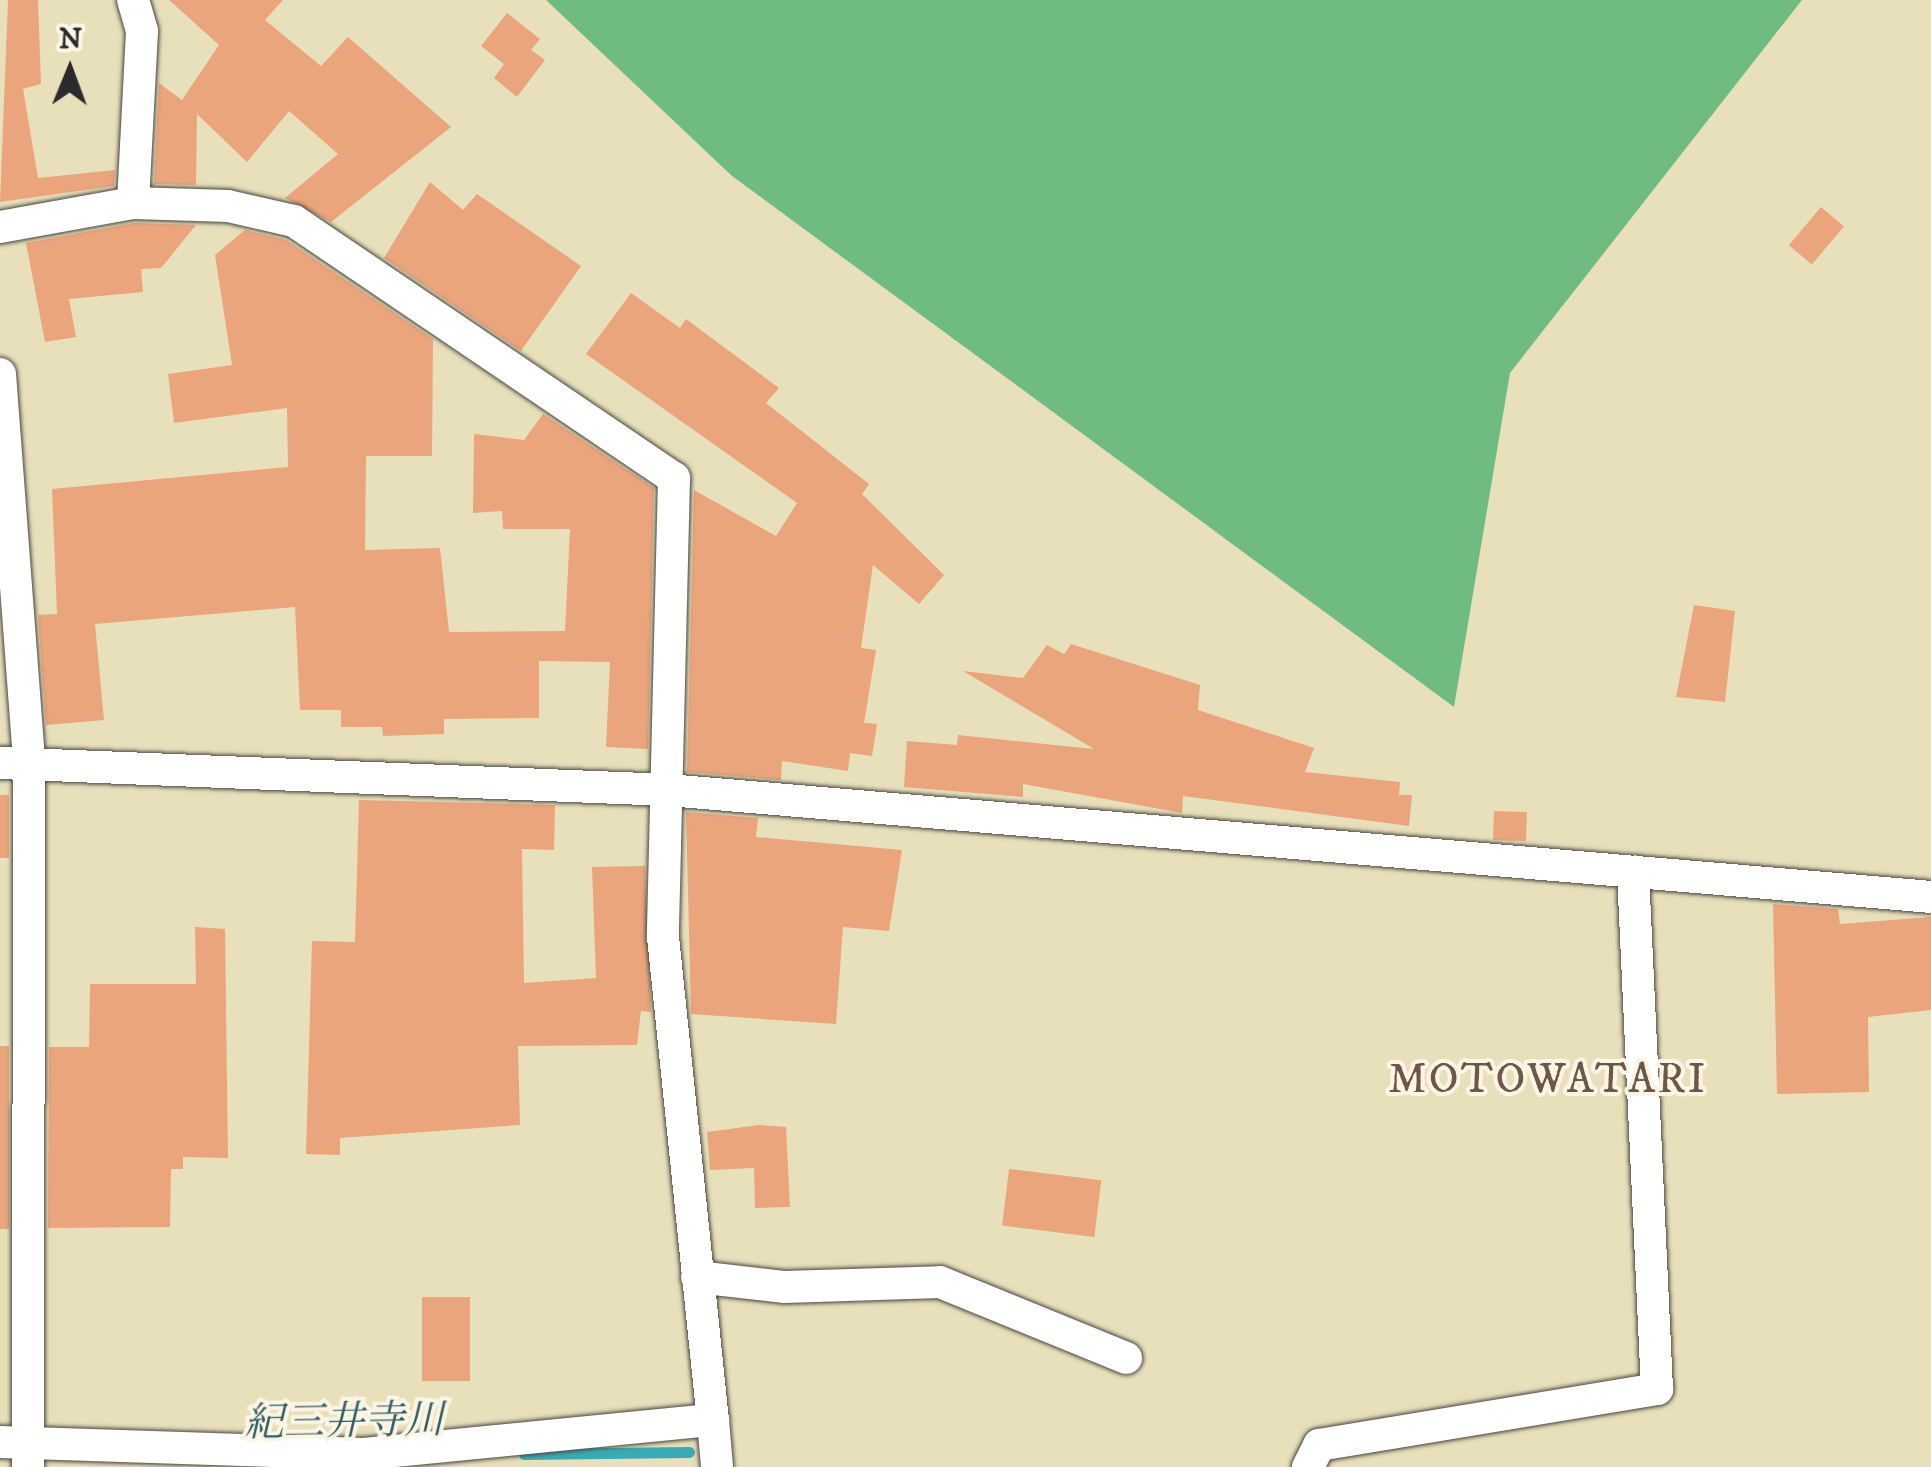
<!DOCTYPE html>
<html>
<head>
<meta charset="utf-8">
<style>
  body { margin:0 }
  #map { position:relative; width:1931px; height:1467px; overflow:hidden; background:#e8e0bb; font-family:"IM FELL DW Pica","Noto Serif JP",serif }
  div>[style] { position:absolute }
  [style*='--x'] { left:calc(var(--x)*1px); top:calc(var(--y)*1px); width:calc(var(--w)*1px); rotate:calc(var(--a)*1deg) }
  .forest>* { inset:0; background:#70bb82 }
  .stream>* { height:11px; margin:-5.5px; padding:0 5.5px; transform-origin:5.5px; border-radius:5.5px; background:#3aabb4 }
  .building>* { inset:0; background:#eaa57d; transform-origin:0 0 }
  .roads { filter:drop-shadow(0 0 2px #474641) drop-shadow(0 0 2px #474641) }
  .minor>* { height:32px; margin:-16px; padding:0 16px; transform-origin:16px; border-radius:16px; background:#fff }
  span { translate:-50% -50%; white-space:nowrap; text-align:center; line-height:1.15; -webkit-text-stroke:8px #fcf5e5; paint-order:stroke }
  .water-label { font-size:40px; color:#315e62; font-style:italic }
  .quarter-label { font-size:42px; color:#6e5648; letter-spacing:2.5px }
  .north { position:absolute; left:20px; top:20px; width:100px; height:100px; -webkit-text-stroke:8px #fcf5e5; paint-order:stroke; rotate:1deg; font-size:28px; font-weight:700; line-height:40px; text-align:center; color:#2b2b2b }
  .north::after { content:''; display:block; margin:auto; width:35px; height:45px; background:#2b2b2b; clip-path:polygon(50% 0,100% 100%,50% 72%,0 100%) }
</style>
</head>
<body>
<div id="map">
  <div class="forest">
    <div style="clip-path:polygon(546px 0,1802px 0,1510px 373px,1454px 707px,732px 176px)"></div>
  </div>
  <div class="stream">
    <div style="--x:524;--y:1454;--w:165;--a:-0.7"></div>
  </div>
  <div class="building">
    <div style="clip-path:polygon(8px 0,38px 0,41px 84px,23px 89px,38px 178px,115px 170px,114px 186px,0 202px)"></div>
    <div style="clip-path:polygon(169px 0,283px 0,265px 20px,321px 66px,348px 37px,451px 127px,331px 222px,285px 198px,338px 154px,289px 111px,247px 162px,197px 114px,196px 185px,154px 184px,159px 83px,182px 100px,219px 45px)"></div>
    <div style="clip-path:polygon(507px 13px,540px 39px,531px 50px,545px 60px,517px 97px,494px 78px,504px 64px,481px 46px)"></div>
    <div style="clip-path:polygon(430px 182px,463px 210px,477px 194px,581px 266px,521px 351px,384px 258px)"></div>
    <div style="left:1821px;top:207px;width:30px;height:50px;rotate:40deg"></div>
    <div style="clip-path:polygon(134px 223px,196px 225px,161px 268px,141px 269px,143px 292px,69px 299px,76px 337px,45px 342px,26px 243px)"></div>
    <div style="clip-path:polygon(245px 230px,286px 240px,433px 339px,432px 456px,366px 456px,365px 550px,440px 548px,449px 632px,565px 631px,570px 529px,503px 529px,502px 511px,473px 513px,474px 434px,524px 440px,543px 414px,654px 488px,648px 749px,606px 747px,610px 662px,539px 661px,539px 718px,444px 719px,444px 734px,383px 736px,382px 727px,341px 727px,341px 710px,300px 710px,295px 607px,95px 624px,104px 720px,46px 725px,38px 615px,57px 614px,52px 489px,288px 467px,287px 408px,174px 423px,168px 374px,232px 365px,215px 255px)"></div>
    <div style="clip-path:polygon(631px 293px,680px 328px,686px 319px,779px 388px,766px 403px,869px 484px,862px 494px,944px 575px,919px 604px,873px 565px,861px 648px,876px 650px,864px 723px,877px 724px,872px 756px,850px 753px,848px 771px,782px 761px,781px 780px,687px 772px,694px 490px,776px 536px,797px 503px,586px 354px)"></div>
    <div style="clip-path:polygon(1694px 605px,1735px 611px,1725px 702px,1676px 697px)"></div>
    <div style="clip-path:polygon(1071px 644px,1200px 685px,1198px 710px,1314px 748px,1305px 772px,1400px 782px,1399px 795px,1412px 795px,1409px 826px,1183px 796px,1182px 813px,1023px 784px,1023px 797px,904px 787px,907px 741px,957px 745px,958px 735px,1094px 749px,963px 671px,1023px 678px,1047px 645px,1064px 654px)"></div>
    <div style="left:0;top:795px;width:9px;height:63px"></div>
    <div style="clip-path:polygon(359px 800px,555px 805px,554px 850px,522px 849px,524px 983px,596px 978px,592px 867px,645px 866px,651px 1012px,641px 1011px,637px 1045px,518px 1046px,520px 1125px,340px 1138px,340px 1155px,306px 1154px,312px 941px,355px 942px)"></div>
    <div style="left:1494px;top:811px;width:33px;height:29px;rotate:2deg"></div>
    <div style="clip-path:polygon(686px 812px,758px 818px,756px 837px,902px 850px,889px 931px,843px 927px,836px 1024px,691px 1014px)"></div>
    <div style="clip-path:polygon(1773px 904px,1838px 909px,1840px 924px,1931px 917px,1931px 1010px,1868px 1017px,1869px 1092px,1777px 1094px)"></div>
    <div style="clip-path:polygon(195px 927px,225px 929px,228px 1158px,183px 1157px,183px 1169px,171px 1169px,170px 1227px,48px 1228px,49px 1047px,89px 1047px,90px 984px,196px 984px)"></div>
    <div style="left:0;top:1046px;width:9px;height:183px"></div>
    <div style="clip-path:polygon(759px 1125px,786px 1127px,790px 1207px,755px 1208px,754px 1168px,710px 1170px,707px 1132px)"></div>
    <div style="left:1009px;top:1169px;width:93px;height:57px;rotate:7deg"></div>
    <div style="left:470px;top:1297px;width:84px;height:48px;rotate:90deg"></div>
  </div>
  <div class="roads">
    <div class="minor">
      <div style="--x:133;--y:203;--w:95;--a:1.8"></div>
      <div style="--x:228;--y:206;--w:68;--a:12.8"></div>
      <div style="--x:294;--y:221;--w:459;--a:34.1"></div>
      <div style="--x:674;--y:478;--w:459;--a:91.4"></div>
      <div style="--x:663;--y:937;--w:486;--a:84.1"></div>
      <div style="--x:0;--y:227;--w:135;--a:-10.2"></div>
      <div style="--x:133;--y:203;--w:172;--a:-87"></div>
      <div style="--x:142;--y:31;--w:32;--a:-106"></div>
      <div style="--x:0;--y:374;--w:390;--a:85.7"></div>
      <div style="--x:29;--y:763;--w:704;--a:90.08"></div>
      <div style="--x:0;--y:763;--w:669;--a:2.31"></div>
      <div style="--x:668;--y:790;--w:1268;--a:4.84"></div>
      <div style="--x:697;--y:1277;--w:89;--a:6.5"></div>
      <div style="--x:785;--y:1287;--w:155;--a:-1.8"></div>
      <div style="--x:940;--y:1282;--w:201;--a:22.2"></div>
      <div style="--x:0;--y:1442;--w:364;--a:1.9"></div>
      <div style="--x:364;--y:1454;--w:351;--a:-5.6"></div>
      <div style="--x:713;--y:1420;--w:47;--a:85.1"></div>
      <div style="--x:1308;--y:1467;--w:25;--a:-63"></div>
      <div style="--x:1319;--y:1445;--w:343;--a:-9.4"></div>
      <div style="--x:1657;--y:1389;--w:518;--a:-92.66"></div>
    </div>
  </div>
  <div class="water-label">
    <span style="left:344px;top:1423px;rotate:-1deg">紀三井寺川</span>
  </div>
  <div class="quarter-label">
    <span style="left:1548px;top:1080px">MOTOWATARI</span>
  </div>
  <div class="north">N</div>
</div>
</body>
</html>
